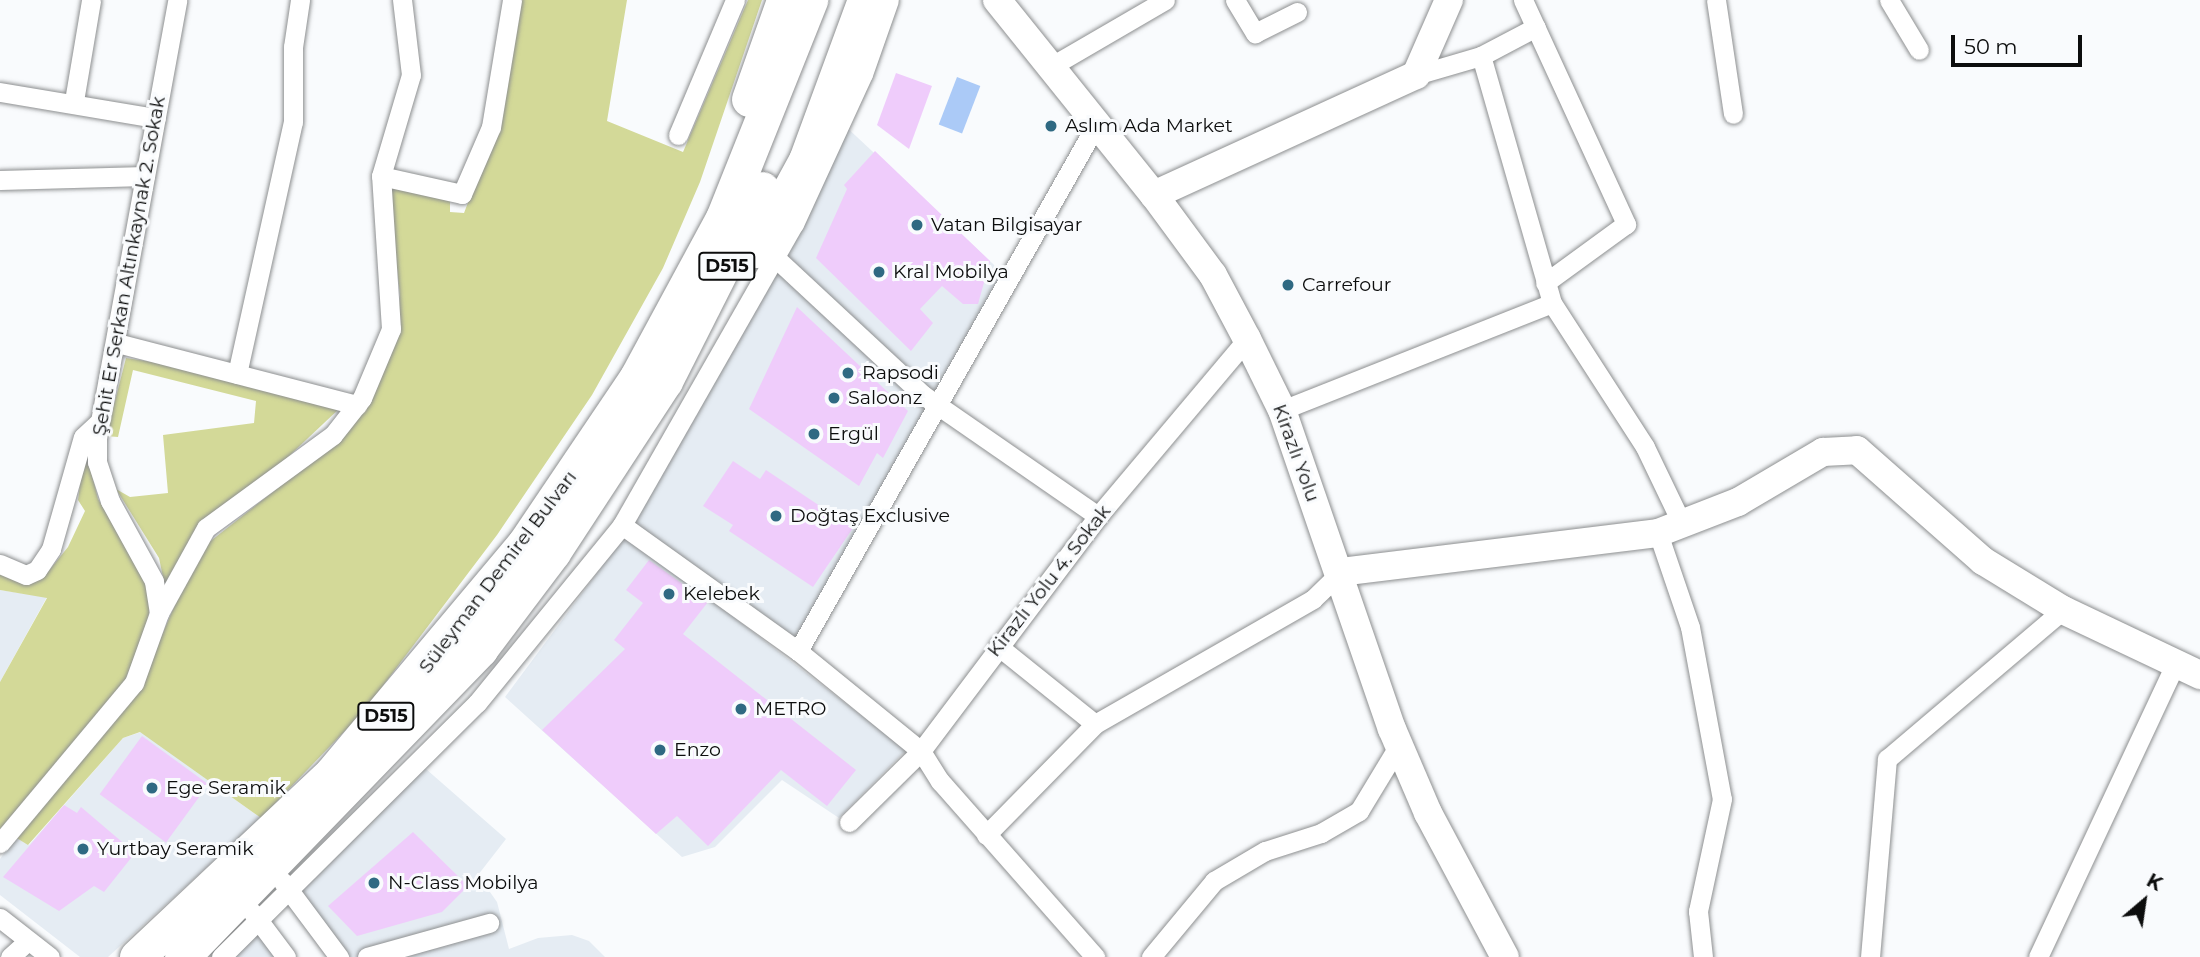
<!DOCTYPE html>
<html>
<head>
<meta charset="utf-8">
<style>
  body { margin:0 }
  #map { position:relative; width:2200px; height:957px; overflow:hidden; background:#f9fbfd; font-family:Montserrat,sans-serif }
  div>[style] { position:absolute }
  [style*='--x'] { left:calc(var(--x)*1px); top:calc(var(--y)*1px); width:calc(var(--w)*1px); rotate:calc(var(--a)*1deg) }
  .built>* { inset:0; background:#e5ecf3 }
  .green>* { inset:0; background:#d3d998 }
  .water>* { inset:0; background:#abcaf7; transform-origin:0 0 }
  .building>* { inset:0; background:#efccfb; transform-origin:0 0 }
  .roads { filter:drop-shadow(0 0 2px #8d8f90) drop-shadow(0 0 2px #8d8f90) }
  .street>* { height:19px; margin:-9.5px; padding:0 9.5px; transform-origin:9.5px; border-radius:9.5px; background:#fff }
  .secondary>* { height:28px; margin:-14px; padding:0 14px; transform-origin:14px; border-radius:14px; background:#fff }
  .highway>* { height:35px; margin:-17.5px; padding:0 17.5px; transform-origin:17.5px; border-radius:17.5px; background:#fff }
  .dots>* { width:19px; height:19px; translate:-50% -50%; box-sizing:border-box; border:4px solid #f9fbfd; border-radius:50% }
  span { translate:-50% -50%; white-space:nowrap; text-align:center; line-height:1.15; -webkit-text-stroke:6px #f9fbfd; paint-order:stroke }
  .shield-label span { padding:2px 5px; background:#f9fbfd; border:2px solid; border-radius:5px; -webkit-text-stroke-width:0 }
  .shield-label { font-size:18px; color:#0c0d0d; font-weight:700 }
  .poi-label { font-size:19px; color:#0c0d0d }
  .left { translate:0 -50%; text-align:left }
  .street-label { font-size:19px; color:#0c0d0d }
  .north { position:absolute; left:2109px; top:866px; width:70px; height:70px; -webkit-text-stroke:5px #f9fbfd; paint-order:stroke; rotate:29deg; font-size:19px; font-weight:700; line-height:28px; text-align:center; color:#0c0d0d }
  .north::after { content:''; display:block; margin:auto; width:24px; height:32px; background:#0c0d0d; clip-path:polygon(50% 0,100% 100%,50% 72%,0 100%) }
  .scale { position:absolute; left:1951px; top:35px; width:131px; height:32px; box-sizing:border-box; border:4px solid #0c0d0d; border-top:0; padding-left:9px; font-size:21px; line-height:24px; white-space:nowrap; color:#0c0d0d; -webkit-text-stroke:5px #f9fbfd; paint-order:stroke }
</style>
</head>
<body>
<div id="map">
  <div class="built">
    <div style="clip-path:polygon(842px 123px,1007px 277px,798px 651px,622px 525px)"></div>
    <div style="clip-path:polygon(626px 534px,906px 750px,839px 818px,782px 780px,715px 847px,682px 857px,505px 697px)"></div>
    <div style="clip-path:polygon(0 590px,47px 597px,0 682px)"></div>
    <div style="clip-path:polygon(141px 732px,261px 818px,108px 957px,80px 957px,0 895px,0 859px,15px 837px,29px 845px,123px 738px)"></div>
    <div style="clip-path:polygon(418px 762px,506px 839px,478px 875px,497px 902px,509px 949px,538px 938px,572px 935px,589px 941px,605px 957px,339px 957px,292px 889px)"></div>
    <div style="clip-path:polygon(261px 921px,286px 957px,221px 957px)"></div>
  </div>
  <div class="green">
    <div style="clip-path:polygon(518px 0,627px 0,607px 121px,683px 152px,748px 0,762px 0,700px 182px,663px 268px,592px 395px,497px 535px,363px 712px,261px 818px,140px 732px,123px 738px,28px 845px,15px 837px,138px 691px,198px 551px,340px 439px,397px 334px,400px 295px,388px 188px,392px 184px,450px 200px,450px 212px,464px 213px,494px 135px)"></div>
    <div style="clip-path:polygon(126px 358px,192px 368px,340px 408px,272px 472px,215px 513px,166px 591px,159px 558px,116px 489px,130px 497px,168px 493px,163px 435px,254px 423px,256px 401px,133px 370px,118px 437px,106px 436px)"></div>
    <div style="clip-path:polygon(85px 447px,98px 499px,144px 575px,150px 608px,146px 628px,122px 688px,0 829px,0 682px,47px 598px,0 590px,0 570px,32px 581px,47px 573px,68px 547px,85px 511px,78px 500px)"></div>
  </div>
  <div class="water">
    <div style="left:957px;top:77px;width:25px;height:51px;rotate:21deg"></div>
  </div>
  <div class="building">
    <div style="clip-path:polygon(896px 73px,932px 86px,909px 149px,877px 125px)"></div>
    <div style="clip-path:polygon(875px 151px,990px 261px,978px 304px,963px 304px,942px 286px,920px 309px,933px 323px,911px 351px,816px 258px,847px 189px,844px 185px)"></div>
    <div style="clip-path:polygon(797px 307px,908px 411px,883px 458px,877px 453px,859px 486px,749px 409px)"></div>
    <div style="clip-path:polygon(733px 461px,760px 479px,766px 470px,853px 528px,813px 587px,729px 531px,733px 525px,703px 506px)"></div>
    <div style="clip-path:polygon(649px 560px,708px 602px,683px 634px,856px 770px,827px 806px,781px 770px,708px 846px,677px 816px,656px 834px,542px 730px,625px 649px,614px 640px,643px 603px,626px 590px)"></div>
    <div style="left:142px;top:736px;width:82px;height:72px;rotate:36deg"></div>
    <div style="clip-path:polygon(64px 805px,77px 813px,81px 807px,135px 853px,104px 892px,94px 886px,59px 911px,3px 877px)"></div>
    <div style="clip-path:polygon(413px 832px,468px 886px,442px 912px,357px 936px,328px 906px)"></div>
  </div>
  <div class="roads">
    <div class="street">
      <div style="--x:1235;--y:0;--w:39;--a:59"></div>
      <div style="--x:1255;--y:33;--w:47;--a:-26.6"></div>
      <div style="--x:1523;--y:0;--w:247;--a:65.3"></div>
      <div style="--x:1626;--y:224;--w:100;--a:143.9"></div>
      <div style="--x:1716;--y:0;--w:115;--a:81.5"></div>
      <div style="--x:1889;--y:0;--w:58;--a:59"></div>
      <div style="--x:1050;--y:67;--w:133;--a:-30.2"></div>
      <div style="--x:1416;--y:75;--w:68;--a:-16.3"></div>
      <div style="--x:1481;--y:56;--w:62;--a:-27.8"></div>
      <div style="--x:0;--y:92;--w:158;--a:9.5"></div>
      <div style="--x:74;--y:101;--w:102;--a:-80.4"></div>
      <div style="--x:678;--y:135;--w:147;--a:-67.1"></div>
      <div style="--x:381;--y:176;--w:83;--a:12.5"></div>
      <div style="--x:462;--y:194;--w:73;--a:-66.6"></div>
      <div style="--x:491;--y:127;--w:129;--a:-80.6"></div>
      <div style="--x:0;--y:180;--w:145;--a:-1.6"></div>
      <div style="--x:767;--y:250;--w:213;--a:42.9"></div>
      <div style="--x:923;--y:395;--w:213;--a:34.7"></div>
      <div style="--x:1552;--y:303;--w:171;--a:57.1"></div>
      <div style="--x:1645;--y:447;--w:88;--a:64.3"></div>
      <div style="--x:117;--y:343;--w:248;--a:14.5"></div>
      <div style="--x:237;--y:374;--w:258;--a:-77.5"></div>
      <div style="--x:293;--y:122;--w:75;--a:-90"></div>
      <div style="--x:293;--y:47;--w:48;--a:-81.5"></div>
      <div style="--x:1282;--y:410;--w:290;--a:-21.6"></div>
      <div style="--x:1552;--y:303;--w:257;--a:-106"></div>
      <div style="--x:622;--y:525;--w:216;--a:35.6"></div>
      <div style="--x:798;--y:651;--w:159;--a:39.1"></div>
      <div style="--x:921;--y:751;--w:36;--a:58"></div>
      <div style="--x:940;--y:781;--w:235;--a:48.6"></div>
      <div style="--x:1658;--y:533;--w:99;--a:71.2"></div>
      <div style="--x:1690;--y:627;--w:175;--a:79.5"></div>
      <div style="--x:1722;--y:799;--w:115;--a:102.1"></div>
      <div style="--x:1698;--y:911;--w:46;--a:83.8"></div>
      <div style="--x:0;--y:564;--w:28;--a:23"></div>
      <div style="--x:26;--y:575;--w:12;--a:-24"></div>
      <div style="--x:37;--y:570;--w:25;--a:-56"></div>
      <div style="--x:51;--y:549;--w:116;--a:-74.1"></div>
      <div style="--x:83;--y:437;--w:21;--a:-43"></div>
      <div style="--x:159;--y:613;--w:97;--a:-61.1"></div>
      <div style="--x:206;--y:528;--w:157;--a:-36.2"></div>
      <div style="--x:333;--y:435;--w:47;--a:-51.9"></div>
      <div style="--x:362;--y:398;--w:75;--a:-67.2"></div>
      <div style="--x:391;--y:329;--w:153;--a:-93.7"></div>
      <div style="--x:381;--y:176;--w:105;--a:-73.5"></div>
      <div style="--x:411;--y:75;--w:76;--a:-96.8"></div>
      <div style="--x:998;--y:646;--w:124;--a:38.8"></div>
      <div style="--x:798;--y:651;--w:605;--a:-60.47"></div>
      <div style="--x:849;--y:822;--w:101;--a:-44.6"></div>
      <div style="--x:921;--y:751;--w:294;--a:-53"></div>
      <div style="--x:1098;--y:516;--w:231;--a:-49.9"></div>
      <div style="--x:986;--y:835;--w:156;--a:-45.5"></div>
      <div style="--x:1095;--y:724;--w:251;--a:-29.8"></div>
      <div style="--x:1313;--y:599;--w:39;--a:-44"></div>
      <div style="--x:0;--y:843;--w:209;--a:-50.1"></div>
      <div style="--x:134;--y:683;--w:74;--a:-70.3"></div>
      <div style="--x:159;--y:613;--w:32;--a:-99"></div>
      <div style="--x:154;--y:581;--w:91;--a:-118.8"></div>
      <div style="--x:110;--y:501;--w:41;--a:-108.4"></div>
      <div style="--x:97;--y:462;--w:24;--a:-90"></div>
      <div style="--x:97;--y:438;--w:445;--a:-79.6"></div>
      <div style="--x:283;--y:882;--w:94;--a:53.3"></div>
      <div style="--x:253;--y:913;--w:55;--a:53.1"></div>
      <div style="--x:0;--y:918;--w:63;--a:38"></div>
      <div style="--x:10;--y:957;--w:24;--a:-42"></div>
      <div style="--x:221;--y:957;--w:361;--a:-44.8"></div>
      <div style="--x:477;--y:703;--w:230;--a:-50.8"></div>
      <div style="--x:622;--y:525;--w:347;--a:-60.3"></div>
      <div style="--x:794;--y:224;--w:165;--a:-65.3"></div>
      <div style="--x:863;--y:74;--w:78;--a:-70.6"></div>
      <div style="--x:367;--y:957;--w:127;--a:-15.6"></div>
      <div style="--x:1151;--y:957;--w:99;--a:-50.3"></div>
      <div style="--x:1214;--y:881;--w:59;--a:-30.5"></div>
      <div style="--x:1265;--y:851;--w:59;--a:-17.8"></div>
      <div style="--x:1321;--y:833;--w:44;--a:-30.1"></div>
      <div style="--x:1359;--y:811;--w:77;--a:-58.8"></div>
      <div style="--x:1870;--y:957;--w:199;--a:-85.1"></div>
      <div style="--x:1887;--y:759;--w:231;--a:-40.3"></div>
      <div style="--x:2038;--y:957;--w:323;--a:-64.9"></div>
    </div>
    <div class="secondary">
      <div style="--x:997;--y:0;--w:250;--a:51.2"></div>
      <div style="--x:1154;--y:195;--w:99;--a:53.6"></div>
      <div style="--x:1213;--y:275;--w:72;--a:62"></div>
      <div style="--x:1247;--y:339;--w:79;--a:63.8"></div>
      <div style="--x:1282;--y:410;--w:337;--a:71"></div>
      <div style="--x:1392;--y:729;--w:91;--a:66.8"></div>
      <div style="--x:1428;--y:813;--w:163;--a:61.9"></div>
      <div style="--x:1154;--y:195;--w:288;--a:-24.6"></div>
      <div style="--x:1416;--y:75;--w:82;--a:-66.3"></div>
      <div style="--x:1341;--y:572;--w:319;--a:-7"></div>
      <div style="--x:1658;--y:533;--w:86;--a:-21.2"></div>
      <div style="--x:1738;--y:502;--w:99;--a:-30.5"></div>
      <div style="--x:1823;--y:452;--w:34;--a:-3"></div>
      <div style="--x:1857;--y:450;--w:168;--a:41.4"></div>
      <div style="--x:1983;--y:561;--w:94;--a:31.5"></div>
      <div style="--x:2063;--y:610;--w:152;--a:25.4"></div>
    </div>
    <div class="highway">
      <div style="--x:749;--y:99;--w:105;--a:-70.5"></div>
      <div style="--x:757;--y:250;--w:102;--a:-61.4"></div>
      <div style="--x:806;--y:160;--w:171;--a:-69.8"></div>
      <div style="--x:137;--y:957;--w:268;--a:-43.3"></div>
      <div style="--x:332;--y:773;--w:300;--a:-50"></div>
      <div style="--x:525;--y:543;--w:200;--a:-56"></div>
      <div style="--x:637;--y:377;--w:181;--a:-61.6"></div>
      <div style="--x:723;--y:218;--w:235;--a:-68.2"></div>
      <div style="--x:182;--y:957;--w:429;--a:-45.9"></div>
      <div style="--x:480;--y:649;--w:121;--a:-53"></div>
      <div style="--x:553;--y:552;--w:204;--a:-56.8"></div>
      <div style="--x:665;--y:381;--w:215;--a:-63.2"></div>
    </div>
  </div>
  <div class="dots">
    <div style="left:1051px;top:126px;background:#2f6982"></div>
    <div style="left:917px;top:225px;background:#2f6982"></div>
    <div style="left:879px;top:272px;background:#2f6982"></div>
    <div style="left:1288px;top:285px;background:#2f6982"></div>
    <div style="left:848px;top:373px;background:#2f6982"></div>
    <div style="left:834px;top:398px;background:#2f6982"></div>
    <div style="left:814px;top:434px;background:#2f6982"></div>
    <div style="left:776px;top:516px;background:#2f6982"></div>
    <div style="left:669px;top:594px;background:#2f6982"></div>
    <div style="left:741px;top:709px;background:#2f6982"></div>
    <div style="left:660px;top:750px;background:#2f6982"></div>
    <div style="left:152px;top:788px;background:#2f6982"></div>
    <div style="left:83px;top:849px;background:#2f6982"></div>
    <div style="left:374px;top:883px;background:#2f6982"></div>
  </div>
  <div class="shield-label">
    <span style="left:727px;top:266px">D515</span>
    <span style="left:386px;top:716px">D515</span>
  </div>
  <div class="poi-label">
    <span class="left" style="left:1065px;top:126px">Aslım Ada Market</span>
    <span class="left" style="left:931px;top:225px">Vatan Bilgisayar</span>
    <span class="left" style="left:893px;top:272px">Kral Mobilya</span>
    <span class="left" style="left:1302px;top:285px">Carrefour</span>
    <span class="left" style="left:862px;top:373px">Rapsodi</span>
    <span class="left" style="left:848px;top:398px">Saloonz</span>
    <span class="left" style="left:828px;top:434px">Ergül</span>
    <span class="left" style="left:790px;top:516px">Doğtaş Exclusive</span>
    <span class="left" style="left:683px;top:594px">Kelebek</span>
    <span class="left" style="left:755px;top:709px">METRO</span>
    <span class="left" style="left:674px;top:750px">Enzo</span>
    <span class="left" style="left:166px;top:788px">Ege Seramik</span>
    <span class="left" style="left:97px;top:849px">Yurtbay Seramik</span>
    <span class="left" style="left:388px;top:883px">N-Class Mobilya</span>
  </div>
  <div class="street-label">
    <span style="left:129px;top:266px;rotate:-80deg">Şehit Er Serkan Altınkaynak 2. Sokak</span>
    <span style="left:1296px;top:453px;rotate:70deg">Kirazlı Yolu</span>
    <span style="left:498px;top:572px;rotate:-53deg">Süleyman Demirel Bulvarı</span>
    <span style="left:1049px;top:581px;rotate:-52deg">Kirazlı Yolu 4. Sokak</span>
  </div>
  <div class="north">K</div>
  <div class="scale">50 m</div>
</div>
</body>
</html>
